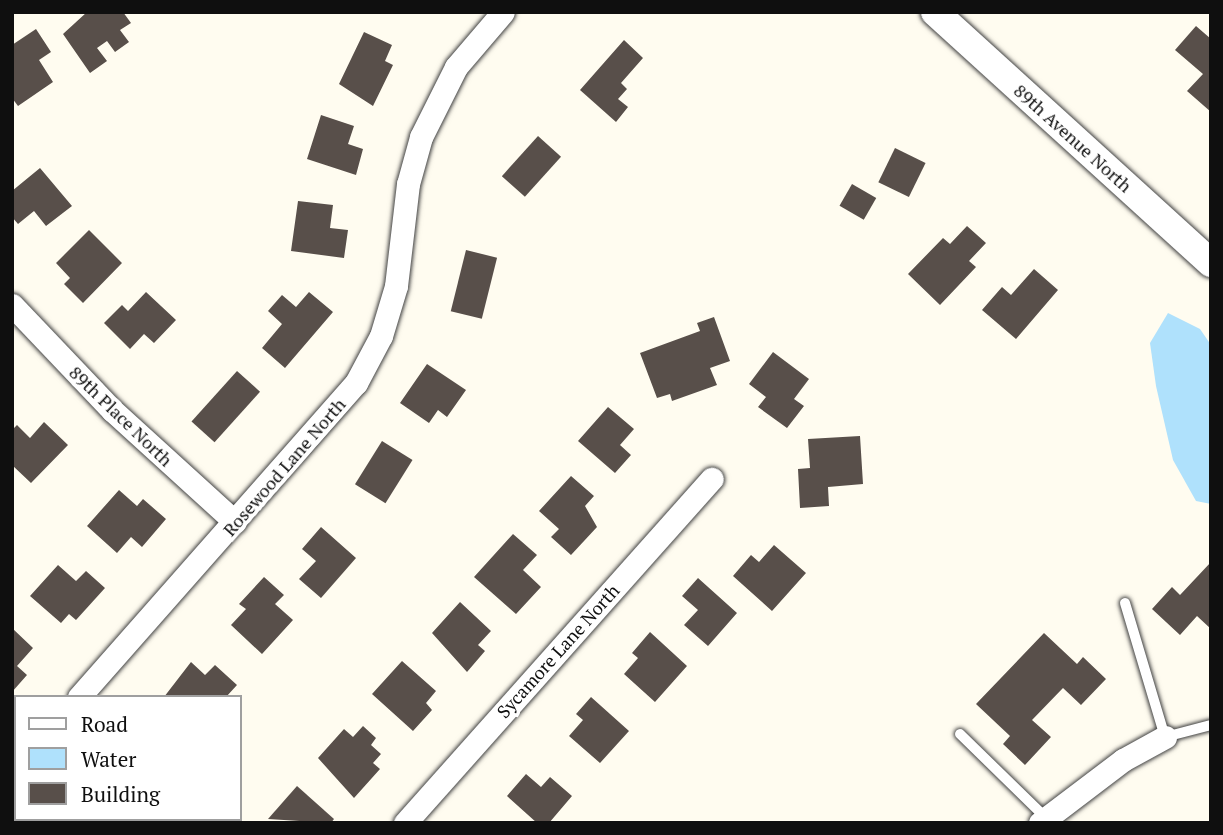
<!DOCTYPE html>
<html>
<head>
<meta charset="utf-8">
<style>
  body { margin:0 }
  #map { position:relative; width:1223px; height:835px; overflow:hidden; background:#fffcf0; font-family:"PT Serif",serif }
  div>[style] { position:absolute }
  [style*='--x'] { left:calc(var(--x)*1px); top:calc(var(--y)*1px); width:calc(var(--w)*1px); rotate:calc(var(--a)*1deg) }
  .water>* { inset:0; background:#afe1fc }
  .building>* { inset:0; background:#584f4a; transform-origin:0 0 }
  .roads { filter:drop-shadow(0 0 2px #424242) drop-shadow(0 0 2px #424242) }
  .service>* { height:10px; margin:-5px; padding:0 5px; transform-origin:5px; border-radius:5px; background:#fff }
  .minor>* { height:23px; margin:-11.5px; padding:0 11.5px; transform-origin:11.5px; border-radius:11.5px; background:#fff }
  .tertiary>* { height:28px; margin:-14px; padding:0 14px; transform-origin:14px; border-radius:14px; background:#fff }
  span { translate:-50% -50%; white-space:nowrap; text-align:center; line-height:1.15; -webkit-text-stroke:7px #fff; paint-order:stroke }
  .street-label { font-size:18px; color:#0f0f0f }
  .frame { position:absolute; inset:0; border:14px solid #0f0f0f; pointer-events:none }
  .legend { position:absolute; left:14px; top:695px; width:228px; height:126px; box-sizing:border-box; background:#fff; border:2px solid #9f9f9f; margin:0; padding:9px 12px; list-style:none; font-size:21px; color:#0f0f0f }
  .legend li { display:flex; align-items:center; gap:14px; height:35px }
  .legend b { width:35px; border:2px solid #9f9f9f }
</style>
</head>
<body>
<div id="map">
  <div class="water">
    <div style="clip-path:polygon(1168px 313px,1200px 329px,1211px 345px,1211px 504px,1196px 501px,1173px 460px,1156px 386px,1150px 343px)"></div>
  </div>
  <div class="building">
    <div style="clip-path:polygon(87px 12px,123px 12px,131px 23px,120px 30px,129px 42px,115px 52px,107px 41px,97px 48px,107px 61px,90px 73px,63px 34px)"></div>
    <div style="clip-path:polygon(1196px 26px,1211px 39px,1211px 112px,1187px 91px,1203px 74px,1175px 50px)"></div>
    <div style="clip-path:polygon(36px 29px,51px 52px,39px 60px,53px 82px,18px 106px,12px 98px,12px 45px)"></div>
    <div style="clip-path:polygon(364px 32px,392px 45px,385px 61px,393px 65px,373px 106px,339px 84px)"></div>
    <div style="clip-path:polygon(624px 40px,643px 58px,621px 83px,627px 89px,618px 99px,628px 107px,616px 122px,580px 90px)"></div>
    <div style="clip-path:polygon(321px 115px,354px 126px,348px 144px,363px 149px,356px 175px,307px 159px)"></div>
    <div style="left:538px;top:136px;width:31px;height:54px;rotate:42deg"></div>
    <div style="left:895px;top:148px;width:34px;height:38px;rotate:26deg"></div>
    <div style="clip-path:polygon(40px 168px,72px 206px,46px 226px,34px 211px,18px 224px,12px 217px,12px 191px)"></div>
    <div style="left:852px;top:184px;width:28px;height:25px;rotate:30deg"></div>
    <div style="clip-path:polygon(298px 201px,333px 205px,330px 228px,348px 230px,344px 258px,291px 251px)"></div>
    <div style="clip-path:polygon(967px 226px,986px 243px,969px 261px,976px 267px,940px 305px,908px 274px,943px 238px,950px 244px)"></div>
    <div style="clip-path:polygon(89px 230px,122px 263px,83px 303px,64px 284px,70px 278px,56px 263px)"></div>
    <div style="left:466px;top:250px;width:32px;height:63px;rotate:14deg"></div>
    <div style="clip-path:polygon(1034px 269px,1058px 290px,1016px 339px,982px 310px,1002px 287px,1011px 295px)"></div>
    <div style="clip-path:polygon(146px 292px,176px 320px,154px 343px,144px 334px,130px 349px,104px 323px,122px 305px,128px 311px)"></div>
    <div style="clip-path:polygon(309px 292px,333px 312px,285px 368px,262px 348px,282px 324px,268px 311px,282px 295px,296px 307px)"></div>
    <div style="clip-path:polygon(714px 317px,730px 361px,710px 368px,717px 385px,672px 401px,670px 394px,657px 398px,640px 353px,700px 331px,697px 323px)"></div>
    <div style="clip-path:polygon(773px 352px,809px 379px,794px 399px,804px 406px,787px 428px,758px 407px,766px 397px,749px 384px)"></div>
    <div style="clip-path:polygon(427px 364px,466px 390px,447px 417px,438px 410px,429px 423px,400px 403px)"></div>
    <div style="left:237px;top:371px;width:31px;height:68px;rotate:42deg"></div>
    <div style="clip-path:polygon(608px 407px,634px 429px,620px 445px,631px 455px,615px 473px,578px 441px)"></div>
    <div style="clip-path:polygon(44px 422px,68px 445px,31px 483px,12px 465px,12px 430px,17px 425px,30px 438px)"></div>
    <div style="clip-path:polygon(860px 436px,863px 484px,828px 487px,829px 506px,800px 508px,798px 469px,810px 468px,808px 439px)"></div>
    <div style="left:382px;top:441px;width:36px;height:51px;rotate:32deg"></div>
    <div style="clip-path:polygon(571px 476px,594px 496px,585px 506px,597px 527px,571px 555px,551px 537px,559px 529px,539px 511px)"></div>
    <div style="clip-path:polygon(119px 490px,137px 506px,143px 499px,166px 519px,142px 547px,131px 537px,117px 553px,87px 526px)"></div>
    <div style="clip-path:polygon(321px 527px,356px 558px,321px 598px,299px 579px,316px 561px,302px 549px)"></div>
    <div style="clip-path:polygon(513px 534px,537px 555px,523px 570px,541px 587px,516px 614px,474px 577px)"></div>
    <div style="clip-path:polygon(774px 545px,806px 573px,772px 611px,733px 576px,751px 555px,759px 562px)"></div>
    <div style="clip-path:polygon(1211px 562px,1211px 629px,1197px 616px,1180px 635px,1152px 609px,1172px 587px,1180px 595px)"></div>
    <div style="clip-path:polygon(58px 565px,76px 581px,86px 571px,105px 588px,76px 620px,69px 614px,61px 623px,30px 596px)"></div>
    <div style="clip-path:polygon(264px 577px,284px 595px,275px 604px,293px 620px,262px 654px,231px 625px,246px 609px,239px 604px)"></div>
    <div style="clip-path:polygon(698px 578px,737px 613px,708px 646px,684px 625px,698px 610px,682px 596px)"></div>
    <div style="clip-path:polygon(460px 602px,491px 631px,478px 645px,485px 651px,467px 672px,432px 633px)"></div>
    <div style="clip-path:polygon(12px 628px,33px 648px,17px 666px,27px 675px,12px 692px)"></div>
    <div style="clip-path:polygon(650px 632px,687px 666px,655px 702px,624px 674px,638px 658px,632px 653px)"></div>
    <div style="clip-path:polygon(1044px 633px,1077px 664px,1083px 657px,1106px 679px,1081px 705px,1063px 688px,1032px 720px,1051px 737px,1025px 765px,1003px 744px,1010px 736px,976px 704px)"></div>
    <div style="clip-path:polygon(402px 661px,436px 691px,426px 703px,432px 710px,413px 731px,372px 694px)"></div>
    <div style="clip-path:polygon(191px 662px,205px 675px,215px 665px,237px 685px,226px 697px,164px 697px)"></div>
    <div style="clip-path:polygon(591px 697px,629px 731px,600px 763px,569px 736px,583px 720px,576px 714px)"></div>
    <div style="clip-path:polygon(363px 726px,376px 738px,371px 745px,381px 754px,373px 763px,380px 769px,354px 798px,318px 758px,344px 729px,353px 737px)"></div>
    <div style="clip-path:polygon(526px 774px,541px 787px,550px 777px,572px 796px,549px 823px,537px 823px,507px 796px)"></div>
    <div style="clip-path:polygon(297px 786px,334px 819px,331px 823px,268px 819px)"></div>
    <div style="left:46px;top:819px;width:69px;height:5px"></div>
  </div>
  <div class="roads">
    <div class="service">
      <div style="--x:1125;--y:603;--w:140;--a:73.4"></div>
      <div style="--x:1165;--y:737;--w:48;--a:-14.6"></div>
      <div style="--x:960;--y:734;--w:120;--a:44.3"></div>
    </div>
    <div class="minor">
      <div style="--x:12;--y:305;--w:145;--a:46.4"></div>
      <div style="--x:112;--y:410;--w:166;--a:42.3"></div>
      <div style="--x:79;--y:697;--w:419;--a:-48.6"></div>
      <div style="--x:356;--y:383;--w:53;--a:-62"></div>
      <div style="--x:381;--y:336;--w:52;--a:-73.3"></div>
      <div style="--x:396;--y:286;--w:103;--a:-83.3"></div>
      <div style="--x:408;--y:184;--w:49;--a:-74.5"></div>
      <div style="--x:421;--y:137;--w:78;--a:-63.4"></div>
      <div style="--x:456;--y:67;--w:72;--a:-49.5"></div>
      <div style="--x:12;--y:771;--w:6;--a:-45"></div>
      <div style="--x:405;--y:823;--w:461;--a:-48.3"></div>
      <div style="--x:1040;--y:823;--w:104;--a:-37.2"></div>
      <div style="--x:1123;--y:760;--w:48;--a:-28.7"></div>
    </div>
    <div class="tertiary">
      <div style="--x:935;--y:12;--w:373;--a:42.3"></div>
    </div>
  </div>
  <div class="street-label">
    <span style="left:1073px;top:138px;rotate:42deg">89th Avenue North</span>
    <span style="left:121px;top:416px;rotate:44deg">89th Place North</span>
    <span style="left:284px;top:467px;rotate:-49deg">Rosewood Lane North</span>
    <span style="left:558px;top:651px;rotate:-48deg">Sycamore Lane North</span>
  </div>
  <div class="frame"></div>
  <ul class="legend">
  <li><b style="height:9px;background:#fff"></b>Road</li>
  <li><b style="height:19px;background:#afe1fc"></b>Water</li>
  <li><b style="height:19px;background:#584f4a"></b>Building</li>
  </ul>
</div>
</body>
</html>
